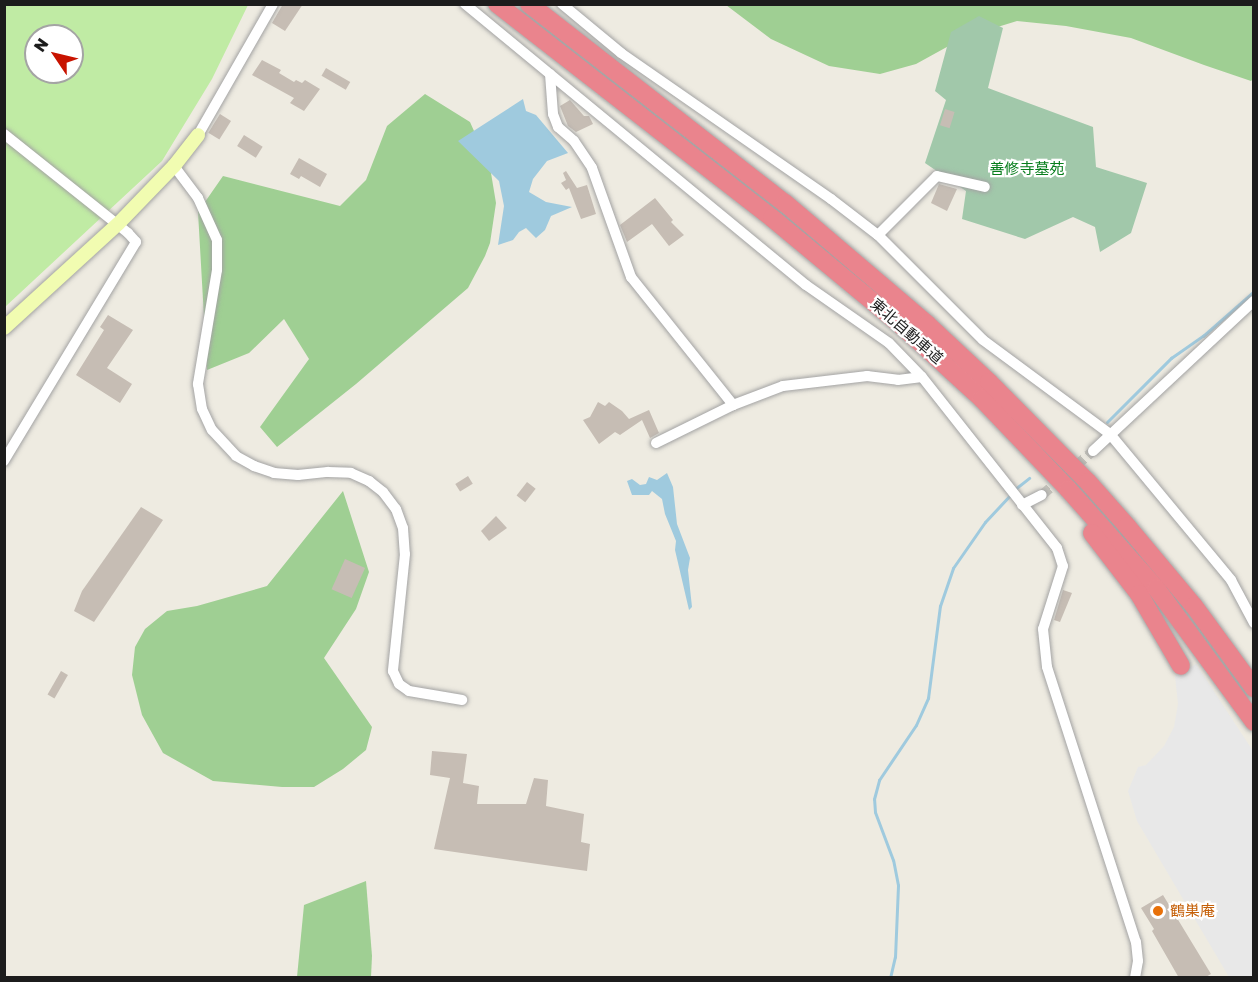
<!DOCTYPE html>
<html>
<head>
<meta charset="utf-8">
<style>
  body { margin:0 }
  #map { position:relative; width:1258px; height:982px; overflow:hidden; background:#eeebe1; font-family:"Golos Text","Noto Sans JP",sans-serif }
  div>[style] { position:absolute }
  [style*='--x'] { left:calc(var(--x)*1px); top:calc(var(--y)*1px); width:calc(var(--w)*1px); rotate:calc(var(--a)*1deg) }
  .grass>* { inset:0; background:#c0eba4 }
  .forest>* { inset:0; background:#9fcf93 }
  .cemetery>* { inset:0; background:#a1c8aa }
  .parking>* { inset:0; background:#e8e8e8 }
  .water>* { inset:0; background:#9fcade }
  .stream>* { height:3px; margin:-1.5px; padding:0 1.5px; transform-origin:1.5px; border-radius:1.5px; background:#9fcade }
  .building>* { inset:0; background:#c6bdb4; transform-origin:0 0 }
  .street-tunnel>* { height:10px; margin-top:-5px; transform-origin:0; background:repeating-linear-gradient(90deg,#c4c2ba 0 10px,transparent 0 15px) }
  .roads { filter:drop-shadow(0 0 2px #a3a3a3) drop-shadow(0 0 2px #a3a3a3) }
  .street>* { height:10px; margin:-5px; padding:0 5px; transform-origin:5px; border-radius:5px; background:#fff }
  .secondary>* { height:14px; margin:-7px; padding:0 7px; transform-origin:7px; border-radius:7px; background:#f1fcb1 }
  .highway>* { height:18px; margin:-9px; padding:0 9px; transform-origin:9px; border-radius:9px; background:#ea848d }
  .dots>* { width:16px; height:16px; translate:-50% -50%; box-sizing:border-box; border:3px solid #fff; border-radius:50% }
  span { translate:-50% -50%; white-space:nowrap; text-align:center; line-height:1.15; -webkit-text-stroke:4.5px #fff; paint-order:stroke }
  .park-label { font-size:15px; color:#077d1c }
  .street-label { font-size:15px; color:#1c1c1c }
  .food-label { font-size:15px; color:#c56008 }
  .left { translate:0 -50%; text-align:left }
  .frame { position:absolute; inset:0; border:6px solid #1c1c1c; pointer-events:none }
  .north { position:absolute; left:24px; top:24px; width:60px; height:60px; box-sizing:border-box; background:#fff; border:2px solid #a4a4a4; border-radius:50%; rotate:305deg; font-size:16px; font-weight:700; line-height:24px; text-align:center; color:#1c1c1c }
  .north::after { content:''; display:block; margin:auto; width:21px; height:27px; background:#c81300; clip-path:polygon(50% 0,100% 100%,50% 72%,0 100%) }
</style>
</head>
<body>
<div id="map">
  <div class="grass">
    <div style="clip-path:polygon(evenodd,5px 5px,248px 5px,212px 79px,162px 161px,5px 307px,5px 5px,36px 36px,72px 36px,72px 72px,36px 72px,36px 36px)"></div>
  </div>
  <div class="forest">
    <div style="clip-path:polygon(726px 5px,1253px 5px,1253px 79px,1251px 81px,1204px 65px,1131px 38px,1066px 26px,1017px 21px,965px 37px,916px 64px,880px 74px,829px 66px,771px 39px)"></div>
    <div style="clip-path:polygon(425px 94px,470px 122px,490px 167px,496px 203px,490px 243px,485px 256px,468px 288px,356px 384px,277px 447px,260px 427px,309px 359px,284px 319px,249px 353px,207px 370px,198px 212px,223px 176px,340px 206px,366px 180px,387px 126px)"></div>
    <div style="clip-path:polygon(343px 491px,369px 572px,356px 609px,324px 658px,372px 727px,366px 750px,343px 769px,314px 787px,282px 787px,213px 781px,163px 753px,142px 715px,132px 675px,135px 647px,145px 629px,167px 611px,197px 606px,267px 586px)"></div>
    <div style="clip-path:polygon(366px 881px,372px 956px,371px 977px,297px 977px,304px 905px)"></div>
  </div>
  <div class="cemetery">
    <div style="clip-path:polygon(979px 16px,1003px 28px,988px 88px,1093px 127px,1096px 167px,1147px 183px,1131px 233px,1100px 252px,1095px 227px,1073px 217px,1025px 239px,962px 219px,966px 191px,925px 163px,946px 100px,935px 91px,951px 32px)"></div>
  </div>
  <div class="parking">
    <div style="clip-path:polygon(1196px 664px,1253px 751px,1253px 977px,1229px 977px,1137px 821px,1128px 791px,1138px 767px,1146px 765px,1164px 746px,1174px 727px,1178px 704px,1175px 676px)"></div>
  </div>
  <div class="water">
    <div style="clip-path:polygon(523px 99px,526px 111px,536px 115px,568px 153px,547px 161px,533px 179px,529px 192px,546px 202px,572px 207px,551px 216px,545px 230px,536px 238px,526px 228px,519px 232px,513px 240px,498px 245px,504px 206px,499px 181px,458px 141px)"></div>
    <div style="clip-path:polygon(667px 473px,673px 487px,677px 524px,690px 558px,688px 570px,692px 607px,689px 610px,675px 550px,676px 541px,665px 514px,662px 499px,652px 491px,649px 495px,632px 495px,627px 481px,632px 479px,640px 485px,646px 484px,649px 477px,657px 480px)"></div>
  </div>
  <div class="stream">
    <div style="--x:1107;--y:422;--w:91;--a:-45"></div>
    <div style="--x:1171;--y:358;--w:39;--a:-35"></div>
    <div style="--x:1203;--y:336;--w:68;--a:-41.4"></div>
    <div style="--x:1015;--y:489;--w:18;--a:-38"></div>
    <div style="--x:890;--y:978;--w:22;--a:-77"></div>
    <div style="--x:895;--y:957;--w:72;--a:-87.6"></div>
    <div style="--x:898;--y:885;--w:25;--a:-101"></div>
    <div style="--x:893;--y:860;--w:51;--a:-110.6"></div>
    <div style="--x:875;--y:812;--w:13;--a:-94"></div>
    <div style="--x:874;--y:799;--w:20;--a:-75"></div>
    <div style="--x:879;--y:780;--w:66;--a:-56.1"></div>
    <div style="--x:916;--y:725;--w:30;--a:-66"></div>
    <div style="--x:928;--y:698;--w:93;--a:-82.6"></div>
    <div style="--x:940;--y:606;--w:40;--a:-71.1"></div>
    <div style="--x:953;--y:568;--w:56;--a:-55.2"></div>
    <div style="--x:985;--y:522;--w:38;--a:-47"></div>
  </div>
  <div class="building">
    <div style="clip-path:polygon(283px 4px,303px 4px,285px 31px,272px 23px)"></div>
    <div style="clip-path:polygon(262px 60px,281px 70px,279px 73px,294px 82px,296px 80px,302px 83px,305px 80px,320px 89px,304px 111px,290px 103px,294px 98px,252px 75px)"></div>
    <div style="left:326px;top:68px;width:28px;height:9px;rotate:30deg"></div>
    <div style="clip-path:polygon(570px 100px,584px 116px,589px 116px,593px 124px,576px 132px,568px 126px,560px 106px)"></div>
    <div style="left:945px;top:109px;width:10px;height:17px;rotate:17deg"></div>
    <div style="left:220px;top:114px;width:13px;height:22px;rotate:32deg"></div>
    <div style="left:244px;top:135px;width:22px;height:13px;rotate:32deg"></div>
    <div style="clip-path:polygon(299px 158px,327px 174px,320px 187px,301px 176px,299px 179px,290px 174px)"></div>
    <div style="clip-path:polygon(566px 171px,577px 188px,587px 185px,596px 214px,581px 219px,569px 188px,566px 190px,561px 183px,566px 180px,563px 173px)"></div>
    <div style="clip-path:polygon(939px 184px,957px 189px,947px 211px,931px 203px)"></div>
    <div style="clip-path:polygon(655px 198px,673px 220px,671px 222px,684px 235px,669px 246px,652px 224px,627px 242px,620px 225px)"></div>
    <div style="clip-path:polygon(108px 315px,133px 330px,107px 368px,132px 384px,120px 403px,76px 375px,104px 330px,100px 327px)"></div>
    <div style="clip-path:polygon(598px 402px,605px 406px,609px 402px,622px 411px,629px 419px,649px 410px,659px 433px,650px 438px,642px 420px,620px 435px,615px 432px,599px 444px,583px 420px,590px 417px)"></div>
    <div style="left:468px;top:476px;width:9px;height:15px;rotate:58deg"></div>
    <div style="left:527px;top:482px;width:11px;height:17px;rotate:38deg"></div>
    <div style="clip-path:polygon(141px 507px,163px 520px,94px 622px,74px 611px,82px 591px)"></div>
    <div style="clip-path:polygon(496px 516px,507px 528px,489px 541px,481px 531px)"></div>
    <div style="left:345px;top:559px;width:22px;height:33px;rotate:24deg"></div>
    <div style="clip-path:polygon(1063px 590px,1072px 593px,1060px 622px,1054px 620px)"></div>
    <div style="left:61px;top:671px;width:8px;height:27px;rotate:30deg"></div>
    <div style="clip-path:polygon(432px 751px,467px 754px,463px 783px,479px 786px,477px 804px,526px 804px,534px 778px,548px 780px,546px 806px,584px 814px,581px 842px,590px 844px,587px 871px,434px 849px,450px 778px,430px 775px)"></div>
    <div style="clip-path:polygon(1163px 895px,1211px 974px,1204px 978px,1179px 978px,1152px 931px,1154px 929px,1141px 908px)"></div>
  </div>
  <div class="street-tunnel">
    <div style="--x:1042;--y:495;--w:67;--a:-40.8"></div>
  </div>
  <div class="roads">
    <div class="street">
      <div style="--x:465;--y:4;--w:442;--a:39.5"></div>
      <div style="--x:806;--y:285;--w:101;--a:34.9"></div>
      <div style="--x:889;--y:343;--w:47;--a:45.9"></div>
      <div style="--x:922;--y:377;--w:218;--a:51.7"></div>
      <div style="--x:1057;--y:548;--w:19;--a:72"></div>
      <div style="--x:1063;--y:566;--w:66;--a:107.6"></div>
      <div style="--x:1043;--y:629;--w:38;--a:84"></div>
      <div style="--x:1047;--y:667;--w:289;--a:72.1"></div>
      <div style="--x:1136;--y:942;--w:19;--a:84"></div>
      <div style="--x:1138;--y:961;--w:17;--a:100"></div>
      <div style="--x:562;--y:4;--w:77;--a:39.7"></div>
      <div style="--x:621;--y:53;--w:256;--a:34.8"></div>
      <div style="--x:831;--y:199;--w:59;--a:37.5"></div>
      <div style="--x:878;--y:235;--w:148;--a:45"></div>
      <div style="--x:983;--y:340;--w:158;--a:36.5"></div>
      <div style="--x:1110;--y:434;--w:190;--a:50.3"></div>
      <div style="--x:1231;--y:580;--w:49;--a:61.9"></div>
      <div style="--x:550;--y:74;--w:40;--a:85.7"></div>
      <div style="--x:553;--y:114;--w:14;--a:69"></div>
      <div style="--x:558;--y:127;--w:21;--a:41"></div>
      <div style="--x:574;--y:141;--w:32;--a:56"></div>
      <div style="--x:592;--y:168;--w:116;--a:70.3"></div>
      <div style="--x:631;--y:277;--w:164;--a:51.4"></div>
      <div style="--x:4;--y:134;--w:159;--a:38.6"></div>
      <div style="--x:128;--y:233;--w:12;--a:48"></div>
      <div style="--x:136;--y:242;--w:256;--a:121.1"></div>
      <div style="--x:198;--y:135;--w:151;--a:-60.2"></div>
      <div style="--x:174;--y:166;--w:40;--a:53"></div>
      <div style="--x:198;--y:198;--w:46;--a:65.7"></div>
      <div style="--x:217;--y:240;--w:30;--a:90"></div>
      <div style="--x:217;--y:270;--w:116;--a:99.5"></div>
      <div style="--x:198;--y:384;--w:25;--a:81"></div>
      <div style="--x:202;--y:409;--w:23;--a:65"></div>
      <div style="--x:212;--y:430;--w:35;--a:47"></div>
      <div style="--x:236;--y:456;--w:21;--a:29"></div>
      <div style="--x:254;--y:466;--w:21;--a:19"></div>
      <div style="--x:274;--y:473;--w:24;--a:5"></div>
      <div style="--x:298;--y:475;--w:30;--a:-6"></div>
      <div style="--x:328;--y:472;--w:23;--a:2"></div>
      <div style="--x:351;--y:473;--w:20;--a:24"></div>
      <div style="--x:369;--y:481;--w:18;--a:38"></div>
      <div style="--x:383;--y:492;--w:21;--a:53"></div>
      <div style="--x:396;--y:509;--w:20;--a:70"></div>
      <div style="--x:403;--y:528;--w:26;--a:86"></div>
      <div style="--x:405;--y:554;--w:118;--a:95.9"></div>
      <div style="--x:393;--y:671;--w:14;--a:65"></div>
      <div style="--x:399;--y:684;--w:12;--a:35"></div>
      <div style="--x:409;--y:691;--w:54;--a:9.6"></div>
      <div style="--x:878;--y:235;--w:83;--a:-45"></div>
      <div style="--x:937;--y:176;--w:49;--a:12.9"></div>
      <div style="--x:656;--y:443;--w:86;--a:-26.3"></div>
      <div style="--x:733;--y:405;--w:53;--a:-20.8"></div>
      <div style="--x:783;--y:386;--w:85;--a:-6.8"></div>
      <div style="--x:867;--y:376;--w:31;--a:7"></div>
      <div style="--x:898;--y:380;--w:24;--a:-7"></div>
      <div style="--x:1093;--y:451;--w:220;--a:-43"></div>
      <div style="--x:1022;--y:505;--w:22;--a:-27"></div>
    </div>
    <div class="secondary">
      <div style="--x:4;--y:328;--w:154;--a:-42.4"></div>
      <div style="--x:118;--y:224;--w:81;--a:-46"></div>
      <div style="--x:174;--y:166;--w:39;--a:-52"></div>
    </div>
    <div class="highway">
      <div style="--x:497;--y:4;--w:348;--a:37.9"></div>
      <div style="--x:772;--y:218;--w:168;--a:39.7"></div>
      <div style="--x:901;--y:325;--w:110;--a:42.4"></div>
      <div style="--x:982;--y:399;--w:124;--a:46.3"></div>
      <div style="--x:1068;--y:489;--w:132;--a:48.4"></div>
      <div style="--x:1156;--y:588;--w:166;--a:53.8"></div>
      <div style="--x:529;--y:4;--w:324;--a:37.9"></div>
      <div style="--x:785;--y:203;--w:187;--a:40.4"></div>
      <div style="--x:927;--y:324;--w:85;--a:43.1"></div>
      <div style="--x:989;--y:382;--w:141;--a:45.3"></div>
      <div style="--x:1088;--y:482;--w:59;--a:48.4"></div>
      <div style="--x:1127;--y:526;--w:104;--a:50.1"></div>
      <div style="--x:1194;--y:606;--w:102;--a:53.8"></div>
      <div style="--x:1092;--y:533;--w:77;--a:52.4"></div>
      <div style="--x:1139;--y:594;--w:83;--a:59.7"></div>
    </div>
  </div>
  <div class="dots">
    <div style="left:1158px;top:911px;background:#e8710a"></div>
  </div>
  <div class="park-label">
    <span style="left:1027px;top:169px">善修寺墓苑</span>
  </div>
  <div class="street-label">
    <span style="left:907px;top:331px;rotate:41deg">東北自動車道</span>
  </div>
  <div class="food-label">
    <span class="left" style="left:1170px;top:911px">鶴巣庵</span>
  </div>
  <div class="frame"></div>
  <div class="north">N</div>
</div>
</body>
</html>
